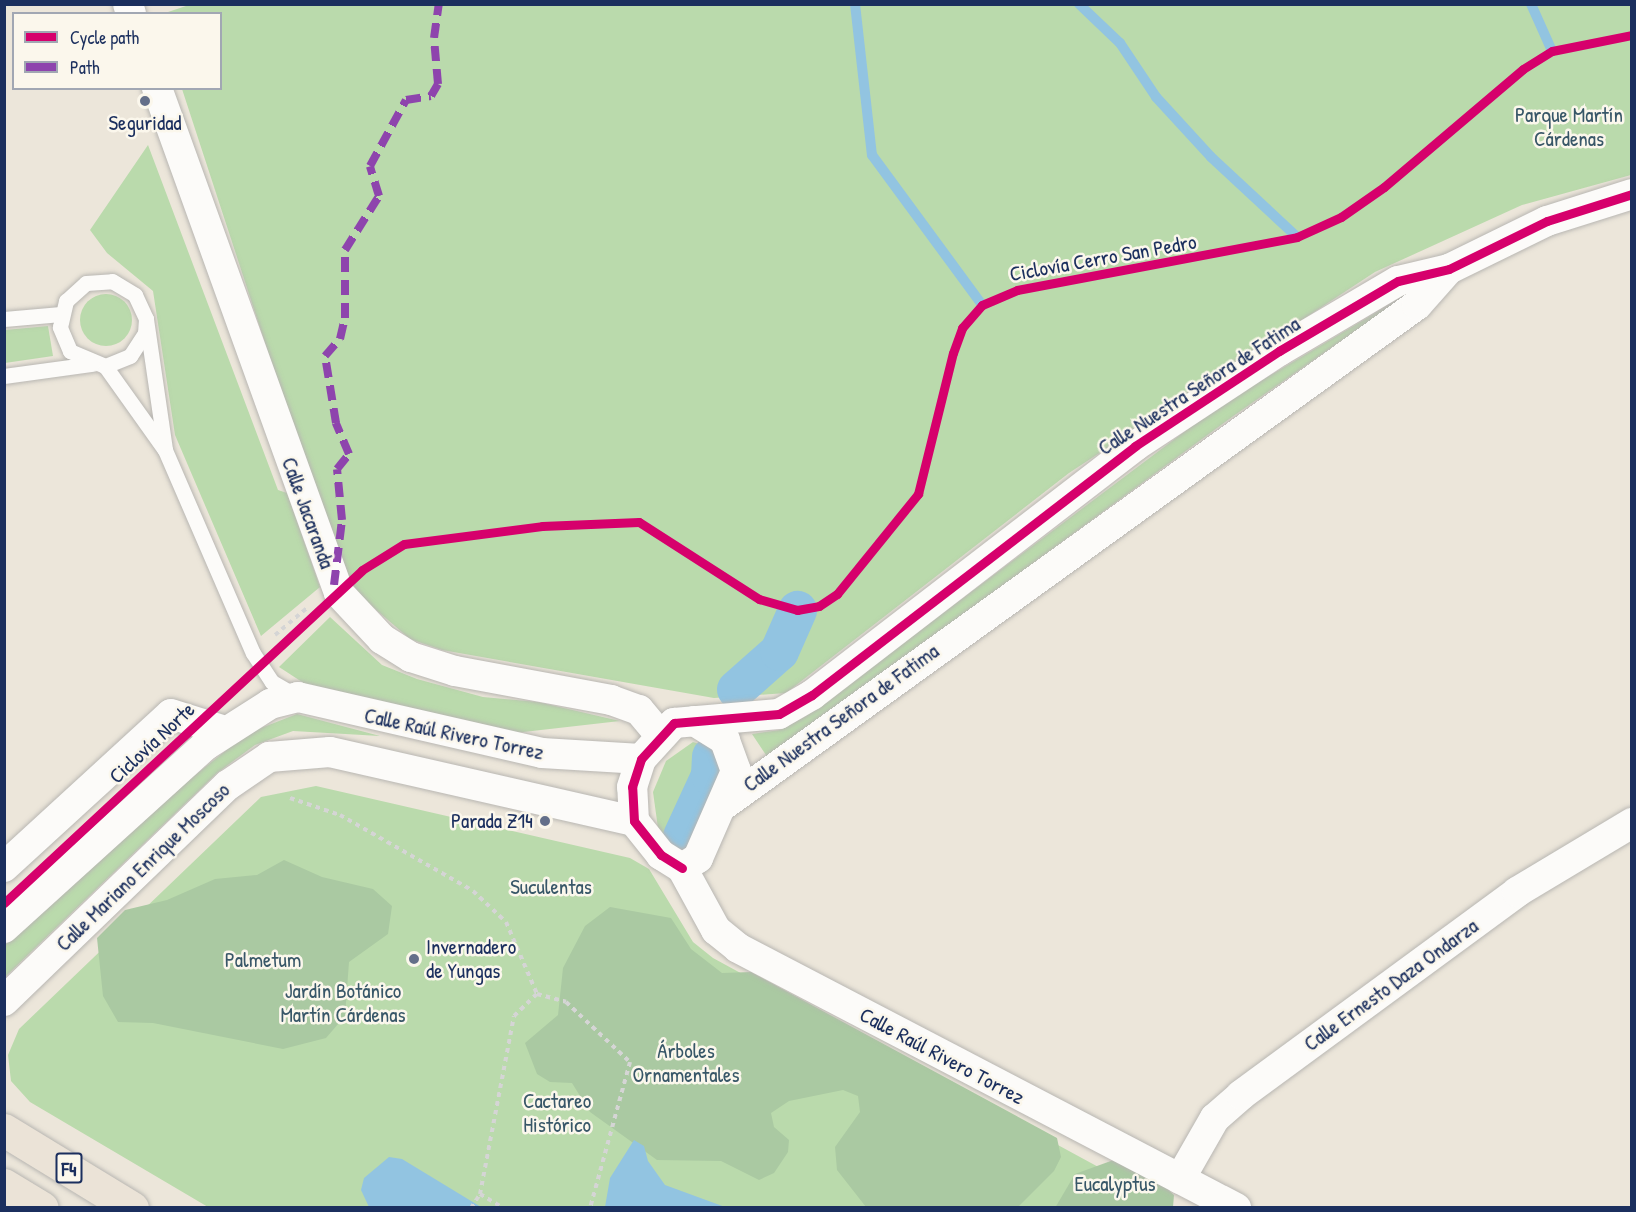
<!DOCTYPE html>
<html>
<head>
<meta charset="utf-8">
<style>
  body { margin:0 }
  #map { position:relative; width:1636px; height:1212px; overflow:hidden; background:#ece6da; font-family:"Patrick Hand",sans-serif }
  div>[style] { position:absolute }
  [style*='--x'] { left:calc(var(--x)*1px); top:calc(var(--y)*1px); width:calc(var(--w)*1px); rotate:calc(var(--a)*1deg) }
  .green>* { inset:0; background:#badaac }
  .round { border-radius:50% }
  .forest>* { inset:0; background:#aac9a2 }
  .water>* { inset:0; background:#92c4e1 }
  .stream>* { height:10px; margin:-5px; padding:0 5px; transform-origin:5px; border-radius:5px; background:#92c4e1 }
  .canal>* { height:39px; margin:-19.5px; padding:0 19.5px; transform-origin:19.5px; border-radius:19.5px; background:#92c4e1 }
  .path>* { height:4px; margin-top:-2px; transform-origin:0; background:repeating-linear-gradient(90deg,#d5d5d5 0 4.5px,transparent 0 9px) }
  .roads { filter:drop-shadow(0 0 2px #b8b6b2) drop-shadow(0 0 2px #b8b6b2) }
  .service>* { height:15px; margin:-7.5px; padding:0 7.5px; transform-origin:7.5px; border-radius:7.5px; background:#fcfbf9 }
  .minor>* { height:30px; margin:-15px; padding:0 15px; transform-origin:15px; border-radius:15px; background:#fcfbf9 }
  .trunk>* { height:33px; margin:-16.5px; padding:0 16.5px; transform-origin:16.5px; border-radius:16.5px; background:#ebe3d7 }
  .quiet>* { height:8px; margin-top:-4px; transform-origin:0; background:repeating-linear-gradient(90deg,#8e44ad 0 15px,transparent 0 23px) }
  .cycleway>* { height:9px; margin:-4.5px; padding:0 4.5px; transform-origin:4.5px; border-radius:4.5px; background:#d6006c }
  .dots>* { width:16px; height:16px; translate:-50% -50%; box-sizing:border-box; border:3px solid #fbf7ec; border-radius:50% }
  span { translate:-50% -50%; white-space:nowrap; text-align:center; line-height:1.15; -webkit-text-stroke:5px #fbf7ec; paint-order:stroke }
  .shield-label span { padding:2px 4px; background:#fbf7ec; border:2px solid; border-radius:4px; -webkit-text-stroke-width:0 }
  .shield-label { font-size:20px; color:#1b2f5e; font-weight:700 }
  .park-label { font-size:21px; color:#385768 }
  .poi-label { font-size:21px; color:#1b2f5e }
  .right { translate:-100% -50%; text-align:right }
  .left { translate:0 -50%; text-align:left }
  .street-label { font-size:21px; color:#1b2f5e }
  .frame { position:absolute; inset:0; border:6px solid #1b2f5e; pointer-events:none }
  .legend { position:absolute; left:12px; top:12px; width:210px; height:78px; box-sizing:border-box; background:#fbf7ec; border:2px solid #a1a7b3; margin:0; padding:8px 10px; list-style:none; font-size:18px; color:#1b2f5e }
  .legend li { display:flex; align-items:center; gap:12px; height:30px }
  .legend b { width:30px; border:2px solid #a1a7b3 }
</style>
</head>
<body>
<div id="map">
  <div class="green">
    <div style="clip-path:polygon(192px 4px,1631px 5px,1631px 175px,1522px 205px,1375px 272px,1069px 473px,786px 693px,714px 698px,442px 650px,410px 639px,360px 596px,334px 554px,182px 89px,220px 88px,220px 14px,162px 14px)"></div>
    <div style="clip-path:polygon(148px 145px,278px 490px,287px 493px,320px 587px,261px 636px,175px 435px,153px 291px,107px 253px,90px 230px)"></div>
    <div style="clip-path:polygon(1411px 292px,1232px 417px,768px 758px,752px 734px,780px 730px,806px 716px,1220px 405px)"></div>
    <div class="round" style="left:80px;top:294px;width:52px;height:52px"></div>
    <div style="clip-path:polygon(48px 326px,53px 356px,5px 363px,5px 330px)"></div>
    <div style="clip-path:polygon(330px 617px,382px 665px,417px 679px,483px 697px,538px 702px,620px 721px,505px 734px,319px 693px,279px 667px)"></div>
    <div style="clip-path:polygon(297px 714px,380px 736px,293px 731px,255px 745px,217px 773px,5px 977px,5px 945px,189px 780px,248px 733px)"></div>
    <div style="clip-path:polygon(693px 742px,713px 748px,723px 766px,693px 843px,682px 851px,672px 848px,658px 828px,653px 792px,666px 761px)"></div>
    <div style="clip-path:polygon(316px 786px,630px 858px,649px 869px,693px 942px,713px 958px,1172px 1207px,208px 1207px,30px 1102px,11px 1081px,8px 1055px,19px 1029px,261px 797px)"></div>
  </div>
  <div class="forest">
    <div style="clip-path:polygon(284px 860px,322px 877px,373px 889px,392px 906px,388px 934px,349px 962px,345px 1016px,326px 1038px,283px 1049px,153px 1023px,118px 1022px,103px 996px,97px 938px,125px 910px,167px 900px,215px 879px,257px 875px)"></div>
    <div style="clip-path:polygon(610px 907px,671px 918px,691px 949px,722px 973px,751px 972px,1057px 1138px,1061px 1157px,1054px 1171px,1018px 1207px,866px 1207px,837px 1170px,835px 1147px,860px 1112px,858px 1096px,843px 1090px,789px 1101px,771px 1113px,774px 1127px,789px 1140px,788px 1152px,774px 1173px,759px 1180px,721px 1161px,657px 1160px,590px 1112px,572px 1083px,550px 1082px,537px 1074px,525px 1043px,558px 1015px,563px 968px,585px 926px)"></div>
    <div style="clip-path:polygon(1119px 1158px,1153px 1176px,1174px 1195px,1173px 1207px,1055px 1208px,1075px 1174px)"></div>
  </div>
  <div class="water">
    <div style="clip-path:polygon(634px 1140px,644px 1146px,648px 1161px,665px 1185px,725px 1207px,605px 1207px,610px 1178px)"></div>
    <div style="clip-path:polygon(389px 1157px,402px 1159px,481px 1207px,369px 1207px,361px 1190px,364px 1178px)"></div>
  </div>
  <div class="stream">
    <div style="--x:855;--y:4;--w:152;--a:83.6"></div>
    <div style="--x:872;--y:155;--w:186;--a:53.7"></div>
    <div style="--x:1079;--y:4;--w:57;--a:43.6"></div>
    <div style="--x:1120;--y:43;--w:65;--a:56.3"></div>
    <div style="--x:1156;--y:97;--w:81;--a:47.5"></div>
    <div style="--x:1211;--y:157;--w:117;--a:42.9"></div>
    <div style="--x:1531;--y:4;--w:51;--a:65.9"></div>
  </div>
  <div class="canal">
    <div style="--x:736;--y:689;--w:57;--a:-41.5"></div>
    <div style="--x:779;--y:651;--w:45;--a:-66.3"></div>
    <div style="--x:682;--y:836;--w:67;--a:-65.3"></div>
    <div style="--x:710;--y:775;--w:19;--a:-87"></div>
  </div>
  <div class="path">
    <div style="--x:275;--y:635;--w:43;--a:-40.3"></div>
    <div style="--x:290;--y:798;--w:53;--a:18.8"></div>
    <div style="--x:340;--y:815;--w:153;--a:29.7"></div>
    <div style="--x:473;--y:891;--w:45;--a:43.2"></div>
    <div style="--x:506;--y:922;--w:78;--a:66.7"></div>
    <div style="--x:480;--y:1194;--w:27;--a:31"></div>
    <div style="--x:471;--y:1208;--w:17;--a:-57"></div>
    <div style="--x:480;--y:1194;--w:181;--a:-79.2"></div>
    <div style="--x:514;--y:1016;--w:32;--a:-44"></div>
    <div style="--x:537;--y:994;--w:30;--a:15"></div>
    <div style="--x:566;--y:1002;--w:88;--a:43.2"></div>
    <div style="--x:630;--y:1062;--w:151;--a:105.3"></div>
  </div>
  <div class="roads">
    <div class="service">
      <div style="--x:4;--y:319;--w:57;--a:-5"></div>
      <div style="--x:146;--y:319;--w:14;--a:94"></div>
      <div style="--x:145;--y:333;--w:27;--a:123"></div>
      <div style="--x:130;--y:356;--w:27;--a:158"></div>
      <div style="--x:105;--y:366;--w:38;--a:-157"></div>
      <div style="--x:70;--y:351;--w:26;--a:-113"></div>
      <div style="--x:60;--y:327;--w:27;--a:-77"></div>
      <div style="--x:66;--y:301;--w:27;--a:-42"></div>
      <div style="--x:86;--y:283;--w:26;--a:-4"></div>
      <div style="--x:112;--y:281;--w:27;--a:31"></div>
      <div style="--x:135;--y:295;--w:26;--a:65"></div>
      <div style="--x:146;--y:319;--w:132;--a:81.7"></div>
      <div style="--x:105;--y:366;--w:103;--a:54.5"></div>
      <div style="--x:165;--y:450;--w:221;--a:66.6"></div>
      <div style="--x:253;--y:653;--w:35;--a:57"></div>
      <div style="--x:272;--y:682;--w:30;--a:30"></div>
      <div style="--x:4;--y:376;--w:89;--a:-7.8"></div>
    </div>
    <div class="minor">
      <div style="--x:128;--y:4;--w:10;--a:73"></div>
      <div style="--x:157;--y:88;--w:537;--a:70.18"></div>
      <div style="--x:339;--y:593;--w:63;--a:46.9"></div>
      <div style="--x:382;--y:639;--w:34;--a:32"></div>
      <div style="--x:411;--y:657;--w:46;--a:17.7"></div>
      <div style="--x:455;--y:671;--w:159;--a:10.5"></div>
      <div style="--x:611;--y:700;--w:30;--a:20"></div>
      <div style="--x:639;--y:710;--w:33;--a:50"></div>
      <div style="--x:725;--y:804;--w:853;--a:-35.8"></div>
      <div style="--x:1417;--y:305;--w:48;--a:-48.4"></div>
      <div style="--x:4;--y:867;--w:226;--a:-42.5"></div>
      <div style="--x:171;--y:714;--w:57;--a:17.5"></div>
      <div style="--x:682;--y:868;--w:25;--a:-148"></div>
      <div style="--x:661;--y:855;--w:43;--a:-128.5"></div>
      <div style="--x:634;--y:821;--w:34;--a:-93"></div>
      <div style="--x:632;--y:787;--w:29;--a:-72"></div>
      <div style="--x:641;--y:759;--w:49;--a:-47.5"></div>
      <div style="--x:674;--y:723;--w:105;--a:-4.9"></div>
      <div style="--x:779;--y:714;--w:38;--a:-30"></div>
      <div style="--x:812;--y:695;--w:408;--a:-37.6"></div>
      <div style="--x:1135;--y:446;--w:173;--a:-33.4"></div>
      <div style="--x:1279;--y:351;--w:138;--a:-30.5"></div>
      <div style="--x:1398;--y:281;--w:52;--a:-13.2"></div>
      <div style="--x:1449;--y:269;--w:109;--a:-26.1"></div>
      <div style="--x:1547;--y:221;--w:89;--a:-17.6"></div>
      <div style="--x:682;--y:868;--w:71;--a:61.3"></div>
      <div style="--x:716;--y:930;--w:28;--a:39"></div>
      <div style="--x:738;--y:948;--w:562;--a:27.57"></div>
      <div style="--x:682;--y:868;--w:19;--a:-32"></div>
      <div style="--x:698;--y:858;--w:95;--a:-66.4"></div>
      <div style="--x:736;--y:771;--w:33;--a:-110"></div>
      <div style="--x:725;--y:740;--w:36;--a:-148"></div>
      <div style="--x:4;--y:928;--w:273;--a:-42.2"></div>
      <div style="--x:206;--y:745;--w:76;--a:-32.6"></div>
      <div style="--x:270;--y:704;--w:29;--a:-14"></div>
      <div style="--x:298;--y:697;--w:250;--a:12.9"></div>
      <div style="--x:542;--y:753;--w:99;--a:3.5"></div>
      <div style="--x:4;--y:1001;--w:311;--a:-44"></div>
      <div style="--x:228;--y:785;--w:50;--a:-34.3"></div>
      <div style="--x:269;--y:757;--w:61;--a:-4.7"></div>
      <div style="--x:330;--y:752;--w:312;--a:12.8"></div>
      <div style="--x:1180;--y:1179;--w:70;--a:-60.2"></div>
      <div style="--x:1215;--y:1118;--w:35;--a:-41"></div>
      <div style="--x:1241;--y:1095;--w:343;--a:-36.3"></div>
      <div style="--x:1517;--y:892;--w:134;--a:-31"></div>
    </div>
    <div class="trunk">
      <div style="--x:4;--y:1130;--w:150;--a:31.4"></div>
      <div style="--x:4;--y:1185;--w:44;--a:31.2"></div>
    </div>
  </div>
  <div class="quiet">
    <div style="--x:334;--y:585;--w:65;--a:-83"></div>
    <div style="--x:342;--y:520;--w:51;--a:-95.6"></div>
    <div style="--x:337;--y:469;--w:19;--a:-51"></div>
    <div style="--x:349;--y:454;--w:34;--a:-113"></div>
    <div style="--x:336;--y:423;--w:68;--a:-99.3"></div>
    <div style="--x:325;--y:356;--w:23;--a:-49"></div>
    <div style="--x:340;--y:339;--w:22;--a:-77"></div>
    <div style="--x:345;--y:318;--w:68;--a:-90"></div>
    <div style="--x:345;--y:250;--w:64;--a:-57.8"></div>
    <div style="--x:379;--y:196;--w:31;--a:-107"></div>
    <div style="--x:370;--y:166;--w:75;--a:-61.4"></div>
    <div style="--x:406;--y:100;--w:25;--a:-9"></div>
    <div style="--x:431;--y:96;--w:14;--a:-60"></div>
    <div style="--x:438;--y:84;--w:46;--a:-95"></div>
    <div style="--x:434;--y:38;--w:34;--a:-82"></div>
  </div>
  <div class="cycleway">
    <div style="--x:682;--y:868;--w:25;--a:-148"></div>
    <div style="--x:661;--y:855;--w:43;--a:-128.5"></div>
    <div style="--x:634;--y:821;--w:34;--a:-93"></div>
    <div style="--x:632;--y:787;--w:29;--a:-72"></div>
    <div style="--x:641;--y:759;--w:49;--a:-47.5"></div>
    <div style="--x:674;--y:723;--w:105;--a:-4.9"></div>
    <div style="--x:779;--y:714;--w:38;--a:-30"></div>
    <div style="--x:812;--y:695;--w:408;--a:-37.6"></div>
    <div style="--x:1135;--y:446;--w:173;--a:-33.4"></div>
    <div style="--x:1279;--y:351;--w:138;--a:-30.5"></div>
    <div style="--x:1398;--y:281;--w:52;--a:-13.2"></div>
    <div style="--x:1449;--y:269;--w:109;--a:-26.1"></div>
    <div style="--x:1547;--y:221;--w:89;--a:-17.6"></div>
    <div style="--x:4;--y:903;--w:489;--a:-42.9"></div>
    <div style="--x:362;--y:570;--w:49;--a:-31.8"></div>
    <div style="--x:404;--y:544;--w:139;--a:-7.4"></div>
    <div style="--x:542;--y:526;--w:97;--a:-2.4"></div>
    <div style="--x:639;--y:522;--w:143;--a:32.7"></div>
    <div style="--x:759;--y:599;--w:40;--a:16"></div>
    <div style="--x:797;--y:610;--w:22;--a:-10"></div>
    <div style="--x:819;--y:606;--w:22;--a:-34"></div>
    <div style="--x:837;--y:594;--w:129;--a:-51"></div>
    <div style="--x:918;--y:494;--w:145;--a:-76.1"></div>
    <div style="--x:953;--y:353;--w:27;--a:-70"></div>
    <div style="--x:962;--y:328;--w:30;--a:-49"></div>
    <div style="--x:982;--y:305;--w:38;--a:-23"></div>
    <div style="--x:1017;--y:290;--w:285;--a:-10.7"></div>
    <div style="--x:1297;--y:237;--w:48;--a:-24.4"></div>
    <div style="--x:1341;--y:217;--w:52;--a:-34.9"></div>
    <div style="--x:1384;--y:187;--w:182;--a:-40.3"></div>
    <div style="--x:1523;--y:69;--w:34;--a:-32"></div>
    <div style="--x:1552;--y:51;--w:82;--a:-11.3"></div>
  </div>
  <div class="dots">
    <div style="left:145px;top:101px;background:#646f89"></div>
    <div style="left:545px;top:821px;background:#646f89"></div>
    <div style="left:414px;top:959px;background:#646f89"></div>
  </div>
  <div class="shield-label">
    <span style="left:69px;top:1168px">F4</span>
  </div>
  <div class="park-label">
    <span style="left:1569px;top:127px">Parque Martín<br>Cárdenas</span>
    <span style="left:551px;top:887px">Suculentas</span>
    <span style="left:263px;top:960px">Palmetum</span>
    <span style="left:343px;top:1003px">Jardín Botánico<br>Martín Cárdenas</span>
    <span style="left:686px;top:1063px">Árboles<br>Ornamentales</span>
    <span style="left:557px;top:1113px">Cactareo<br>Histórico</span>
    <span style="left:1115px;top:1184px">Eucalyptus</span>
  </div>
  <div class="poi-label">
    <span style="left:145px;top:123px">Seguridad</span>
    <span class="right" style="left:533px;top:821px">Parada Z14</span>
    <span class="left" style="left:426px;top:959px">Invernadero<br>de Yungas</span>
  </div>
  <div class="street-label">
    <span style="left:1103px;top:258px;rotate:-10deg">Ciclovía Cerro San Pedro</span>
    <span style="left:1199px;top:386px;rotate:-33deg">Calle Nuestra Señora de Fatima</span>
    <span style="left:308px;top:513px;rotate:70deg">Calle Jacaranda</span>
    <span style="left:841px;top:718px;rotate:-36deg">Calle Nuestra Señora de Fatima</span>
    <span style="left:454px;top:734px;rotate:12deg">Calle Raúl Rivero Torrez</span>
    <span style="left:152px;top:743px;rotate:-43deg">Ciclovía Norte</span>
    <span style="left:143px;top:867px;rotate:-44deg">Calle Mariano Enrique Moscoso</span>
    <span style="left:1391px;top:985px;rotate:-36deg">Calle Ernesto Daza Ondarza</span>
    <span style="left:942px;top:1056px;rotate:28deg">Calle Raúl Rivero Torrez</span>
  </div>
  <div class="frame"></div>
  <ul class="legend">
  <li><b style="height:8px;background:#d6006c"></b>Cycle path</li>
  <li><b style="height:8px;background:#8e44ad"></b>Path</li>
  </ul>
</div>
</body>
</html>
